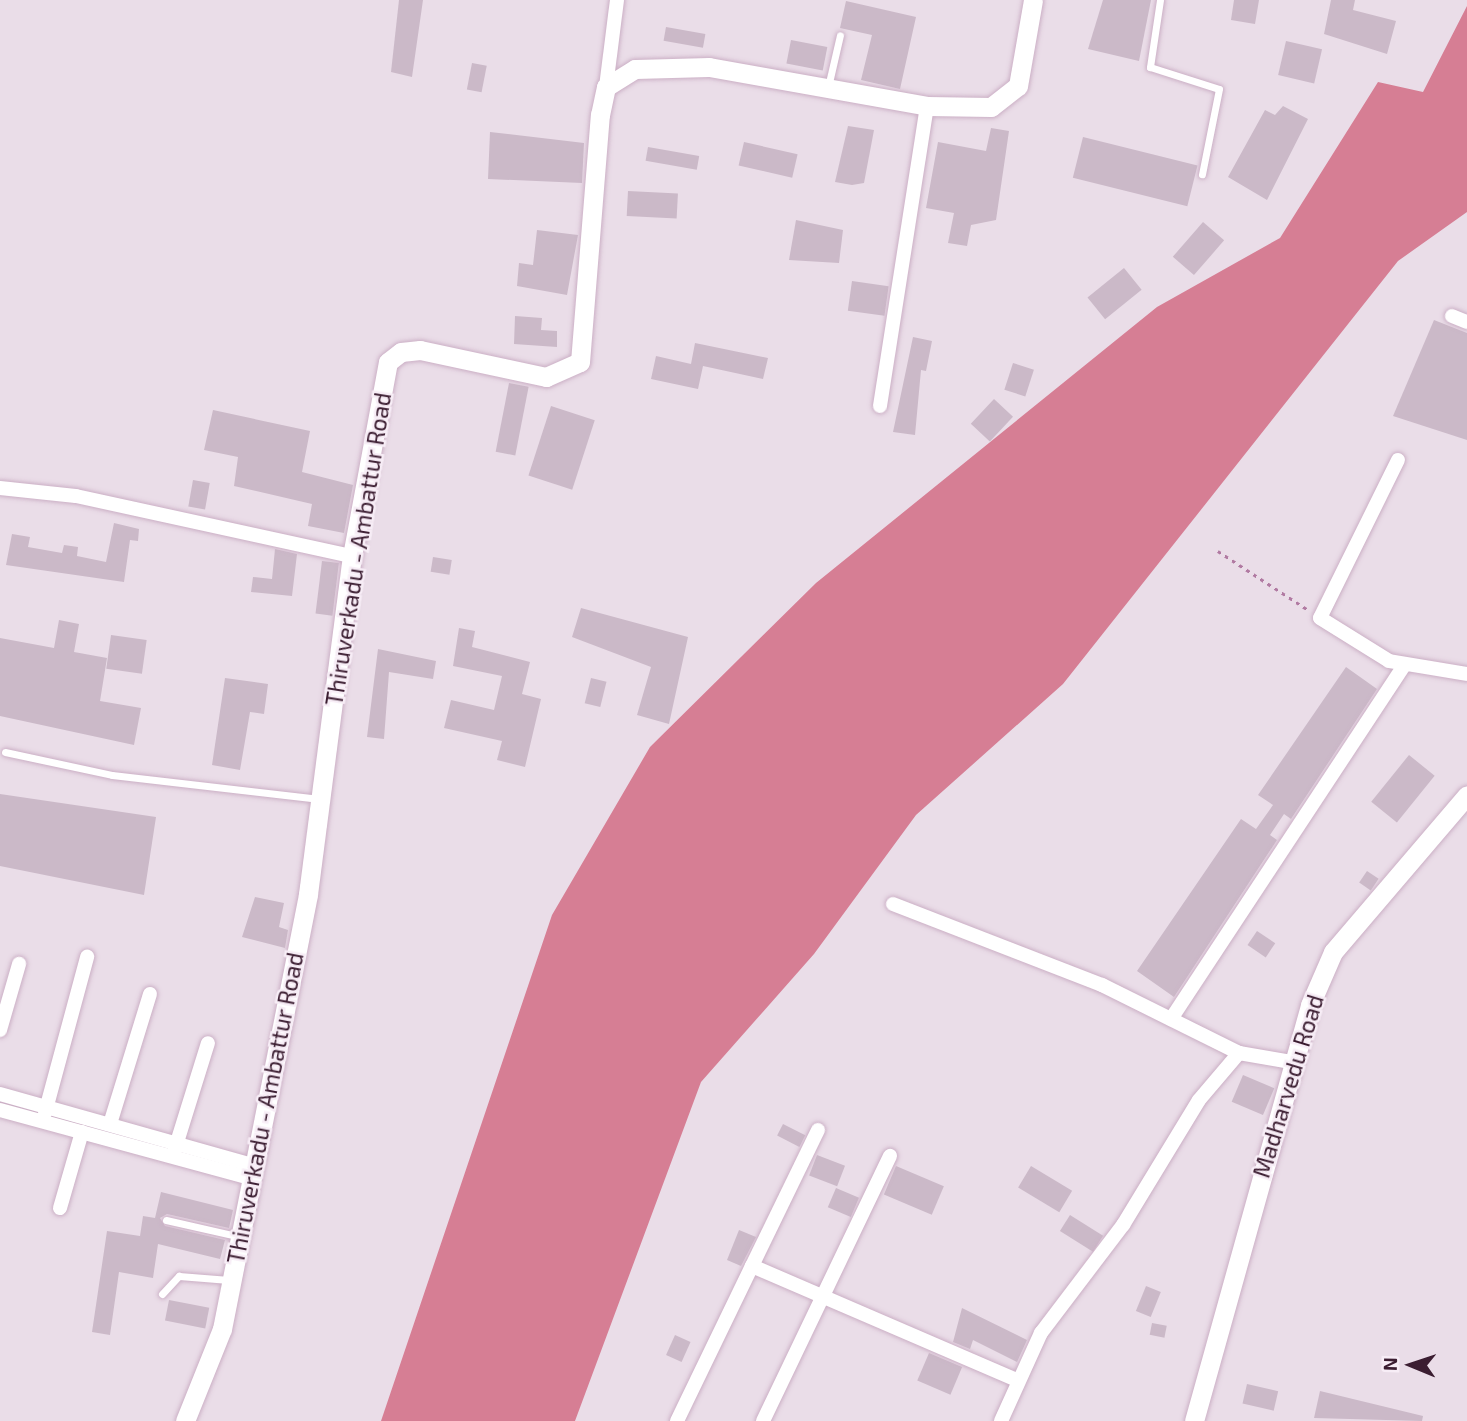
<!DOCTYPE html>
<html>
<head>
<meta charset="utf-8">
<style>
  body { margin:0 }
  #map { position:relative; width:1467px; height:1421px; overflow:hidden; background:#eadde8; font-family:"Exo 2",sans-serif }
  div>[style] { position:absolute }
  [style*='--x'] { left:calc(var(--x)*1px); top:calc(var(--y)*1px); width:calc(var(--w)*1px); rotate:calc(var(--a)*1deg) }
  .water>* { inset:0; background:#d67e94 }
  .building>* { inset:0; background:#cbb9c8; transform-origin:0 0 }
  .path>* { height:2.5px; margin-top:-1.25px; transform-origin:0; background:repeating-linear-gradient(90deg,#b17aa2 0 3.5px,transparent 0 8.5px) }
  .roads { filter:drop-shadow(0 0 2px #cbafc5) drop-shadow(0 0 2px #cbafc5) }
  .service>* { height:7px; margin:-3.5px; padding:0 3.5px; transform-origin:3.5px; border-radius:3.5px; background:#fff }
  .minor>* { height:14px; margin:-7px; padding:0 7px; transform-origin:7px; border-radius:7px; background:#fff }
  .tertiary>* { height:19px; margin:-9.5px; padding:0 9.5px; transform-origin:9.5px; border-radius:9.5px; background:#fff }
  .secondary>* { height:19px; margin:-9.5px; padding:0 9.5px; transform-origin:9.5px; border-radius:9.5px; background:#fff }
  span { translate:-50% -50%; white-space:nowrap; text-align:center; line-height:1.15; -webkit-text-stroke:5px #f7edf6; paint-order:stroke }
  .street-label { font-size:23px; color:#3b1d31 }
  .north { position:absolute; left:1376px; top:1330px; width:70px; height:70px; -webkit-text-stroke:5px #f7edf6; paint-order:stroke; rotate:272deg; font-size:19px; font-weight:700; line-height:28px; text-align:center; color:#3b1d31 }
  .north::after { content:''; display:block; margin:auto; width:24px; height:32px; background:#3b1d31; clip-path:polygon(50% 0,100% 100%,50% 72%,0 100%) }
</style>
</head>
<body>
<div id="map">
  <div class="water">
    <div style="clip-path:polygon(1467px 6px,1467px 212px,1398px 261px,1063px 684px,916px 815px,814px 954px,701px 1082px,575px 1421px,381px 1421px,552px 915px,650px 747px,816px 583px,1157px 307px,1280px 238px,1378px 82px,1423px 92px)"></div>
  </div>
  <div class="building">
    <div style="clip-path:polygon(399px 0,423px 0,412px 77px,391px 72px)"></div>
    <div style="clip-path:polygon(1103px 0,1151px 0,1139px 61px,1088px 49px)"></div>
    <div style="clip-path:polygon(1234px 0,1259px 0,1255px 24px,1231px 20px)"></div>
    <div style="clip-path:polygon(1331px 0,1355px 0,1353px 10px,1396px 21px,1387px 54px,1324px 34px)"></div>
    <div style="clip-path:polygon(846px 1px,916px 17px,900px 89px,861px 80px,872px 35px,840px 28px)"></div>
    <div style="left:666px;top:27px;width:40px;height:14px;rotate:10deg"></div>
    <div style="left:791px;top:40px;width:37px;height:24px;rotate:11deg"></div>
    <div style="left:1286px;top:41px;width:37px;height:35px;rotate:13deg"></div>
    <div style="left:472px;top:63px;width:15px;height:27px;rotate:11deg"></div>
    <div style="clip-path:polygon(1283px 106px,1308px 119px,1267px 200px,1228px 177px,1265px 110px,1275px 115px)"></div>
    <div style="clip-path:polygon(848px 126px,874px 130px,864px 183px,852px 185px,835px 182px)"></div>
    <div style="clip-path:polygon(991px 128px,1009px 131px,996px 220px,971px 225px,967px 246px,948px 243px,954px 213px,926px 208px,938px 142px,986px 151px)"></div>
    <div style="clip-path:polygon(490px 132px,584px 143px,582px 183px,488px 179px)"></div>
    <div style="left:1083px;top:137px;width:118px;height:42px;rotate:14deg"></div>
    <div style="left:744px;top:142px;width:55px;height:24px;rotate:13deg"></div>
    <div style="left:648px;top:147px;width:52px;height:14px;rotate:10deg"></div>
    <div style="left:628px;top:191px;width:50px;height:25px;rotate:3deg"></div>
    <div style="clip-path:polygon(796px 220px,843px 230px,839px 263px,789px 260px)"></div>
    <div style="left:1203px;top:222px;width:28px;height:46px;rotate:41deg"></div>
    <div style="clip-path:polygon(537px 230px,578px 235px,567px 295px,517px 286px,519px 263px,533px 265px)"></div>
    <div style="left:1124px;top:268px;width:28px;height:47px;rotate:51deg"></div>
    <div style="left:852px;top:281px;width:37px;height:30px;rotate:8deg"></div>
    <div style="clip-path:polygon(515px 316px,542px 318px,541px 330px,557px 331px,557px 347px,514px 344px)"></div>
    <div style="clip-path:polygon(1434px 320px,1467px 333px,1467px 440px,1393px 416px)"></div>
    <div style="clip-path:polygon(913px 337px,932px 341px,926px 371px,921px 370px,915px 435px,893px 432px)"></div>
    <div style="clip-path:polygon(695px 343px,768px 358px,763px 379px,703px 366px,698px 389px,651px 379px,656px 356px,691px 364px)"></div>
    <div style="left:1013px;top:363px;width:22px;height:28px;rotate:18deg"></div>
    <div style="left:509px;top:383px;width:20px;height:70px;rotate:11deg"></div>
    <div style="left:994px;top:399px;width:26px;height:34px;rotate:43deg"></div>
    <div style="left:551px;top:406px;width:46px;height:73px;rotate:18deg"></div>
    <div style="clip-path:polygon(213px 410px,310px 431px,302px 472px,353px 485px,344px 533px,308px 526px,312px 504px,234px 486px,238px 457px,204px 450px)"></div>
    <div style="left:193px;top:480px;width:17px;height:27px;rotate:10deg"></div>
    <div style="clip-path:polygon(114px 523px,139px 529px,138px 541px,130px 540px,124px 582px,6px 565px,12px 534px,30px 537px,28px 547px,62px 553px,64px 545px,78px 547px,77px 556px,106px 562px)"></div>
    <div style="clip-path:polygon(275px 549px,297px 554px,292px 596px,251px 592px,253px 577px,272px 579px)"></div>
    <div style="left:433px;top:557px;width:19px;height:15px;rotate:9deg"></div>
    <div style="left:322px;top:561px;width:17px;height:53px;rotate:7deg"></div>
    <div style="clip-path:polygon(581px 608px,688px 637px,669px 724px,637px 715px,651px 667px,572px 637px)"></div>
    <div style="clip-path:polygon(59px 620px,79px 624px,74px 652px,107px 658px,100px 701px,141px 708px,134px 745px,0 716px,0 638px,54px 648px)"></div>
    <div style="clip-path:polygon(459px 628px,475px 631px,472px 647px,530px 662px,522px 694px,541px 699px,525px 767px,497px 760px,502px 741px,444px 728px,451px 700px,494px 710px,502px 676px,453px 666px)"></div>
    <div style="left:111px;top:635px;width:36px;height:34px;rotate:8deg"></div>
    <div style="clip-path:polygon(378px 649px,436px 661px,433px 679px,389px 672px,384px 739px,367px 737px)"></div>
    <div style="clip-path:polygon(1346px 667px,1377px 689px,1291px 819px,1284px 814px,1270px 835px,1277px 840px,1174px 997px,1137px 971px,1241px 819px,1256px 829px,1273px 805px,1258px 795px)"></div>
    <div style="clip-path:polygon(225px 678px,268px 684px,264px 714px,250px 712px,240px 770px,212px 765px)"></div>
    <div style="left:591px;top:678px;width:16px;height:26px;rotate:14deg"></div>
    <div style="left:1409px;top:755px;width:33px;height:60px;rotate:39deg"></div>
    <div style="clip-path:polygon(0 794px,156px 817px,144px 895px,0 866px)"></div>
    <div style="left:1367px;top:871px;width:14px;height:14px;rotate:34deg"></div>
    <div style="clip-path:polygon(255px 897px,284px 903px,279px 927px,288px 930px,285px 948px,242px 937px)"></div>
    <div style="left:1257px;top:931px;width:22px;height:17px;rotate:34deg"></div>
    <div style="left:1243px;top:1075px;width:34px;height:29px;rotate:23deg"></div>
    <div style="left:783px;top:1124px;width:25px;height:13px;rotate:27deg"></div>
    <div style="left:817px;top:1155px;width:30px;height:22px;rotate:21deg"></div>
    <div style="left:896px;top:1166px;width:52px;height:31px;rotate:23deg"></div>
    <div style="left:1031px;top:1166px;width:48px;height:25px;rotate:31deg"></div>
    <div style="left:836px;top:1188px;width:25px;height:21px;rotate:23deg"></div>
    <div style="clip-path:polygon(161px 1192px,233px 1210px,229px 1228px,167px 1214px,160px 1218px,165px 1226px,225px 1240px,220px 1259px,158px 1244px,153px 1278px,119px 1272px,110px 1335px,92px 1332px,107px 1231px,140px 1236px,143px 1216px,155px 1218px)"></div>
    <div style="left:1070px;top:1215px;width:39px;height:19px;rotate:32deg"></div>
    <div style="clip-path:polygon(739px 1230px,756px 1237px,741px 1266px,727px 1260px)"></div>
    <div style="left:1146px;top:1286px;width:16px;height:27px;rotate:22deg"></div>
    <div style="left:169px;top:1300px;width:41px;height:21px;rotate:11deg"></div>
    <div style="clip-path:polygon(962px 1308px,1027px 1340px,1017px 1362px,973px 1340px,970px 1349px,953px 1342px)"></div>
    <div style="left:1152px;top:1323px;width:15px;height:12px;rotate:11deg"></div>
    <div style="left:675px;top:1335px;width:17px;height:22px;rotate:24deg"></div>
    <div style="left:929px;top:1353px;width:36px;height:30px;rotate:23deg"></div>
    <div style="left:1247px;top:1384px;width:32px;height:20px;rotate:13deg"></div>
    <div style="clip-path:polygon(1320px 1391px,1423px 1416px,1422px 1421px,1314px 1418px)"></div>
  </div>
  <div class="path">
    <div style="--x:1218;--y:551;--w:108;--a:33.2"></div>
  </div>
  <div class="roads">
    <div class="service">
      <div style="--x:1160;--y:0;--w:68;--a:98.5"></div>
      <div style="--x:1150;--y:67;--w:72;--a:17.7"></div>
      <div style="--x:1219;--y:89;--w:87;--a:101.3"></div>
      <div style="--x:828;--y:87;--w:53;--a:-77"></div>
      <div style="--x:5;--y:752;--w:109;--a:12.1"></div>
      <div style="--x:112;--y:775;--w:209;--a:6.6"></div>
      <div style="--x:166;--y:1220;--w:73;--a:12.7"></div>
      <div style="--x:162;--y:1294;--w:25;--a:-47"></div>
      <div style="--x:179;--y:1276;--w:50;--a:4.6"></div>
    </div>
    <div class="minor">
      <div style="--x:606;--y:87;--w:88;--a:-82.8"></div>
      <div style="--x:1452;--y:316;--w:16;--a:22"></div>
      <div style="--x:880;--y:406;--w:304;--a:-81.1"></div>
      <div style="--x:1398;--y:460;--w:176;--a:116.3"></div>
      <div style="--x:1320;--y:618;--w:81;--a:31.9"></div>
      <div style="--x:1389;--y:661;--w:79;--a:9.5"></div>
      <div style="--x:0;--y:488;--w:76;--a:6"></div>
      <div style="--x:76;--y:496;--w:282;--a:12.3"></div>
      <div style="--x:893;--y:904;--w:224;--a:21.2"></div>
      <div style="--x:1102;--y:985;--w:153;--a:26.4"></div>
      <div style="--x:1171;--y:1019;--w:424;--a:-56.6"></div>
      <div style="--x:0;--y:1030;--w:69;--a:-73.9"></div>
      <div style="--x:0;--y:1094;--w:263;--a:15.7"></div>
      <div style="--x:0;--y:1110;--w:259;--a:15.2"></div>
      <div style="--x:45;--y:1113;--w:162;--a:-74.9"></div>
      <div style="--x:110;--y:1124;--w:136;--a:-72.9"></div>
      <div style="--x:818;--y:1130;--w:151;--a:115.9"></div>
      <div style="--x:752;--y:1266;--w:286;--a:23.3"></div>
      <div style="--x:174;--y:1152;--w:114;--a:-72.7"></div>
      <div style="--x:60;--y:1208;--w:79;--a:-73.9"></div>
      <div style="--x:677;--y:1421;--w:172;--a:-64.2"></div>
      <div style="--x:763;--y:1421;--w:294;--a:-64.4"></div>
      <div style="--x:1001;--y:1421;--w:97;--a:-65.6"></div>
      <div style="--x:1041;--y:1333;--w:136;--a:-52.8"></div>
      <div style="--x:1123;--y:1225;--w:146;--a:-58.7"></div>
      <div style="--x:1199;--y:1100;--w:62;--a:-49.6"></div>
      <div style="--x:1239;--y:1053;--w:53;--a:9.8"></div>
    </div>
    <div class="tertiary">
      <div style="--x:1194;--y:1421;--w:432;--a:-74.4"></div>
      <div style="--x:1310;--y:1005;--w:58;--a:-66.5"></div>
      <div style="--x:1333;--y:952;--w:206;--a:-49.5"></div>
    </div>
    <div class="secondary">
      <div style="--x:185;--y:1421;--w:99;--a:-68.1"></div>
      <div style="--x:222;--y:1329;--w:443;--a:-78.8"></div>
      <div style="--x:308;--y:894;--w:341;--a:-82.6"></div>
      <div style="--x:352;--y:556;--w:197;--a:-79.5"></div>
      <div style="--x:388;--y:362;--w:16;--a:-38"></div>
      <div style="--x:401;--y:352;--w:19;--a:-6"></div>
      <div style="--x:420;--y:350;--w:129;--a:12.1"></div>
      <div style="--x:546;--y:377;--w:37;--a:-24"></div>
      <div style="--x:580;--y:362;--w:248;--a:-85.4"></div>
      <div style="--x:600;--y:115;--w:29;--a:-78"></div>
      <div style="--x:606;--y:87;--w:34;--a:-32"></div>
      <div style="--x:635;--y:69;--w:74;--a:-1.5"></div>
      <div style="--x:709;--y:67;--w:221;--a:10.1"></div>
      <div style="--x:927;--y:106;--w:64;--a:0.9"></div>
      <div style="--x:991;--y:107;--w:34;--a:-38"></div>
      <div style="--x:1018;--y:86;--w:87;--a:-80.1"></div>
    </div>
  </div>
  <div class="street-label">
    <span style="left:358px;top:549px;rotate:-81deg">Thiruverkadu - Ambattur Road</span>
    <span style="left:1288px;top:1086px;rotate:-73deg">Madharvedu Road</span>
    <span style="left:265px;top:1108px;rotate:-79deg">Thiruverkadu - Ambattur Road</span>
  </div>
  <div class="north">N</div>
</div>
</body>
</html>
